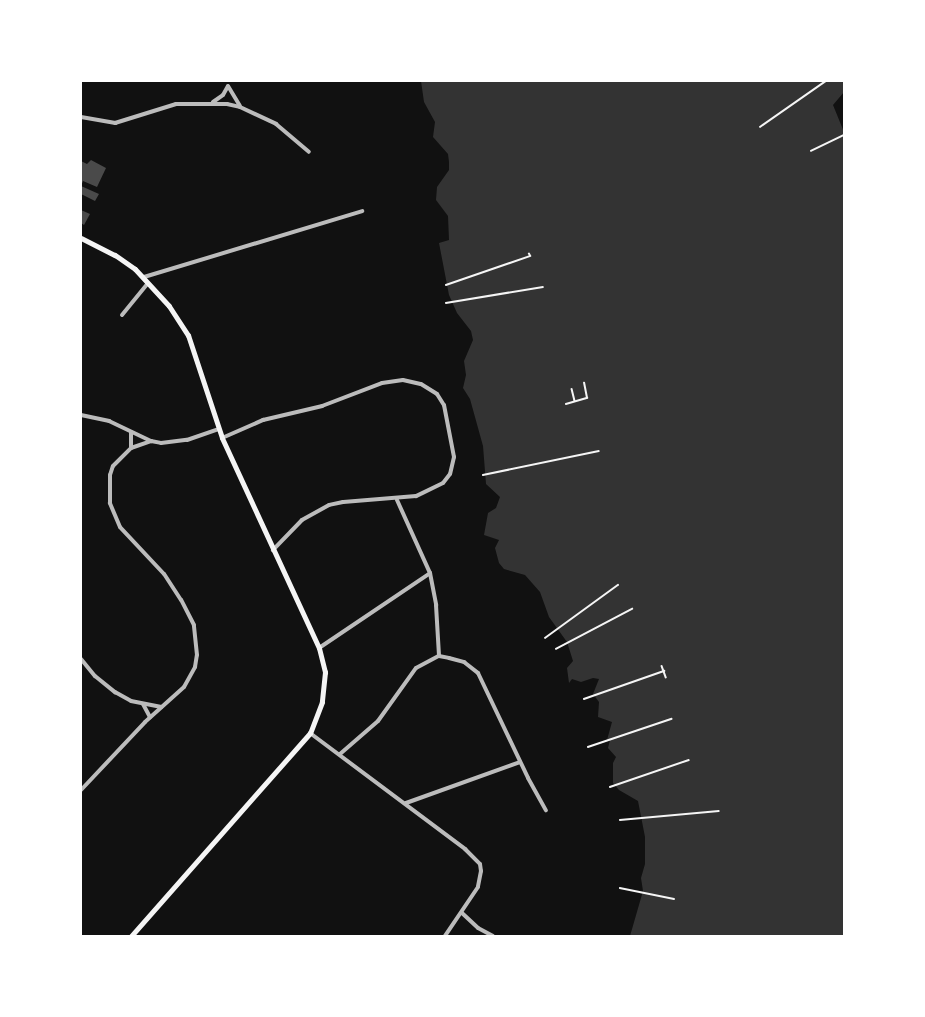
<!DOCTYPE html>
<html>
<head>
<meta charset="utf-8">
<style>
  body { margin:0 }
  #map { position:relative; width:925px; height:1017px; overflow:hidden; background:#111; font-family:Cabin,sans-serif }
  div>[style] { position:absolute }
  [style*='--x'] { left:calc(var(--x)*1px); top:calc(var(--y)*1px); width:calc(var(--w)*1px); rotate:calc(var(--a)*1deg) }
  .water>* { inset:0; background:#333 }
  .building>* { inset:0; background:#4a4a4a }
  .path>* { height:1.5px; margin:-0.75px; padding:0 0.75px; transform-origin:0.75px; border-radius:0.75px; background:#f5f5f5 }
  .minor>* { height:4px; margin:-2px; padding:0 2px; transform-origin:2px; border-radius:2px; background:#bcbcbc }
  .secondary>* { height:5px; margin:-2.5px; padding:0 2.5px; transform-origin:2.5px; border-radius:2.5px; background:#f5f5f5 }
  span { translate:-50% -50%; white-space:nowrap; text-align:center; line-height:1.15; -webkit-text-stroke:6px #fff; paint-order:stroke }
  .frame { position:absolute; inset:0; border:82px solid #fff; pointer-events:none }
</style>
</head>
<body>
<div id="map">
  <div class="water">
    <div style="clip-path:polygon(421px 81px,844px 81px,844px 92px,833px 105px,844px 132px,844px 936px,630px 936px,643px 891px,641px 878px,645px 864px,645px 837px,638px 801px,619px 790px,613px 783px,613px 763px,616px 757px,608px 748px,610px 740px,607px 740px,612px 722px,598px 717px,599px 702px,593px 694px,599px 679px,593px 678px,581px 682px,572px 679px,569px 683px,567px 668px,573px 661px,567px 642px,549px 617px,540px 592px,525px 575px,504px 569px,499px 563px,495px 548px,499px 540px,484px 535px,488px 513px,496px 508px,500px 497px,486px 484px,483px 446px,470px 399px,463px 388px,466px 375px,464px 361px,473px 340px,471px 331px,457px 313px,449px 295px,439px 243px,449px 240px,448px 216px,436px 200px,437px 187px,449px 170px,449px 162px,448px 154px,433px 137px,435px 122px,424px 102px)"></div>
  </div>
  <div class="building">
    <div style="clip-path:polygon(91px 160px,106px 168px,97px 187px,83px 181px,81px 186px,99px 194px,95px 201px,81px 194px,81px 161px,87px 164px)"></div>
    <div style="clip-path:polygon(81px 210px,90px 214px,84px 225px,81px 223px)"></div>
  </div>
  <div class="path">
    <div style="--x:760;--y:127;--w:80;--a:-34.9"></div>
    <div style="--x:811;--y:151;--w:37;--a:-26"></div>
    <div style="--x:446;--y:285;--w:89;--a:-19"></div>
    <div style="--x:530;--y:256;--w:2;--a:-117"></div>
    <div style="--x:446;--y:303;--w:98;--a:-9.4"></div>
    <div style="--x:572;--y:389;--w:12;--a:76"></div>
    <div style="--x:566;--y:404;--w:22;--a:-16"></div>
    <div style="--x:587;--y:398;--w:15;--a:-101"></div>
    <div style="--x:483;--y:475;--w:118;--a:-11.7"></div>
    <div style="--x:545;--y:638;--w:90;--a:-36"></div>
    <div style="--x:556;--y:649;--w:86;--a:-27.8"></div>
    <div style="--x:662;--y:666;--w:12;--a:70"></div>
    <div style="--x:584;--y:699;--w:85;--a:-19.3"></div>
    <div style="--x:588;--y:747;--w:88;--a:-18.6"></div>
    <div style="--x:610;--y:787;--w:83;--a:-18.9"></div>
    <div style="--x:620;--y:820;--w:99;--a:-5.2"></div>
    <div style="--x:620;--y:888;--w:55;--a:11.5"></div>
  </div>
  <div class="minor">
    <div style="--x:213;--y:102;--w:12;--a:-35"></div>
    <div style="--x:223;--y:95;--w:10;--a:-61"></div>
    <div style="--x:228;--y:86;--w:23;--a:59"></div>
    <div style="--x:81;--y:117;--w:35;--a:10"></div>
    <div style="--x:115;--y:123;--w:64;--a:-17.3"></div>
    <div style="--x:176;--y:104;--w:51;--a:0"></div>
    <div style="--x:227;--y:104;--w:13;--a:13"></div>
    <div style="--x:240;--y:107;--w:40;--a:25"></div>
    <div style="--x:276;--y:124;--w:43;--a:40.3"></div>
    <div style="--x:144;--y:277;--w:228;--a:-16.8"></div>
    <div style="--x:122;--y:315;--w:41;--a:-50.9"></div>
    <div style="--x:81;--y:415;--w:29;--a:12"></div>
    <div style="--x:109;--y:421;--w:47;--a:25.5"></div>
    <div style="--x:151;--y:441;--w:10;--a:11"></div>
    <div style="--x:161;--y:443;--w:26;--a:-7"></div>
    <div style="--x:187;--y:440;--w:34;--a:-19"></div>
    <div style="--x:222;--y:438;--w:45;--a:-23.7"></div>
    <div style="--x:263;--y:420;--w:61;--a:-13.3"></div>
    <div style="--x:322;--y:406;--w:64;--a:-21"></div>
    <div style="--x:382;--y:383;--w:21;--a:-8"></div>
    <div style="--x:403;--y:380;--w:18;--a:13"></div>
    <div style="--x:421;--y:384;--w:19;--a:32"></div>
    <div style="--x:437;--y:394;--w:13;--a:58"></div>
    <div style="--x:444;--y:405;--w:53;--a:79.1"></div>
    <div style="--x:454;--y:457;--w:17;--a:103"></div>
    <div style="--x:450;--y:474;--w:11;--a:128"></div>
    <div style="--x:443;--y:483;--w:30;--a:154"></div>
    <div style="--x:416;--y:496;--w:73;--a:175.3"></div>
    <div style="--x:343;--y:502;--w:14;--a:168"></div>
    <div style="--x:329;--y:505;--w:31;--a:151"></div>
    <div style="--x:302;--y:520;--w:42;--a:134"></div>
    <div style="--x:131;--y:448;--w:16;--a:-90"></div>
    <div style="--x:397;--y:500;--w:80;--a:65.7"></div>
    <div style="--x:430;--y:573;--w:33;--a:79"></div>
    <div style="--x:436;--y:605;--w:51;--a:86.6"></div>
    <div style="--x:319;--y:648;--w:134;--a:-34"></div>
    <div style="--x:81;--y:659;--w:22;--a:51"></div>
    <div style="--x:95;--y:676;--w:26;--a:39"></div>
    <div style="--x:115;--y:692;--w:18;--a:29"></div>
    <div style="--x:131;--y:701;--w:31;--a:11"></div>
    <div style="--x:143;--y:704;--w:15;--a:62"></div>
    <div style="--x:310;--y:733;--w:194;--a:36.8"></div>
    <div style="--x:465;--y:849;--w:21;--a:45"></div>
    <div style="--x:480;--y:864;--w:7;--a:82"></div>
    <div style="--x:481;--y:871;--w:16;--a:101"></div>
    <div style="--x:478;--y:887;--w:59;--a:124"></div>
    <div style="--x:340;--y:754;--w:50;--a:-41"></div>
    <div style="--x:378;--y:721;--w:65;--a:-54.4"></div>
    <div style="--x:416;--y:668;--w:26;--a:-28"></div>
    <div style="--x:439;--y:656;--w:10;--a:11"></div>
    <div style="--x:449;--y:658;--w:16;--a:15"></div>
    <div style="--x:464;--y:662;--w:18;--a:38"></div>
    <div style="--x:478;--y:673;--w:116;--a:64.5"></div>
    <div style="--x:528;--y:778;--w:37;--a:61"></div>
    <div style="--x:81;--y:790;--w:93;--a:-46.7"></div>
    <div style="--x:145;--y:722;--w:52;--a:-41.9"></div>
    <div style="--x:184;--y:687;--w:23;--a:-61"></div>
    <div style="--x:195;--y:667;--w:12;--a:-81"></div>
    <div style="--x:197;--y:655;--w:30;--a:-96"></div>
    <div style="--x:194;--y:625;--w:28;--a:-117"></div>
    <div style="--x:181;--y:600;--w:31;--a:-123"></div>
    <div style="--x:164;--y:574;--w:64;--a:-133.1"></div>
    <div style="--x:120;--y:527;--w:26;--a:-113"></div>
    <div style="--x:110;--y:503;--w:28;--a:-90"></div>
    <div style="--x:110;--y:475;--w:9;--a:-72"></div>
    <div style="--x:113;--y:466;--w:25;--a:-45"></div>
    <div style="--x:131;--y:448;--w:21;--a:-19"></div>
    <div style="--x:406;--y:803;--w:121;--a:-19.8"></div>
    <div style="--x:462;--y:913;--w:22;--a:43"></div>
    <div style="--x:478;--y:928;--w:17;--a:28"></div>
  </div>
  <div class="secondary">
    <div style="--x:81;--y:238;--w:38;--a:27"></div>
    <div style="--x:115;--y:255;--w:24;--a:35"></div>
    <div style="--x:135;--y:269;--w:50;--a:47.4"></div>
    <div style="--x:169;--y:306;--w:35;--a:57"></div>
    <div style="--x:188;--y:335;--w:108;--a:71.7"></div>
    <div style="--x:222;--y:438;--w:231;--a:65.2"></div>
    <div style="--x:319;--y:648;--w:25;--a:76"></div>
    <div style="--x:325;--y:672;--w:30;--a:96"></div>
    <div style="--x:322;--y:702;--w:33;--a:111"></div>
    <div style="--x:310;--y:733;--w:271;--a:131.4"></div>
  </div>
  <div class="frame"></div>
</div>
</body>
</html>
